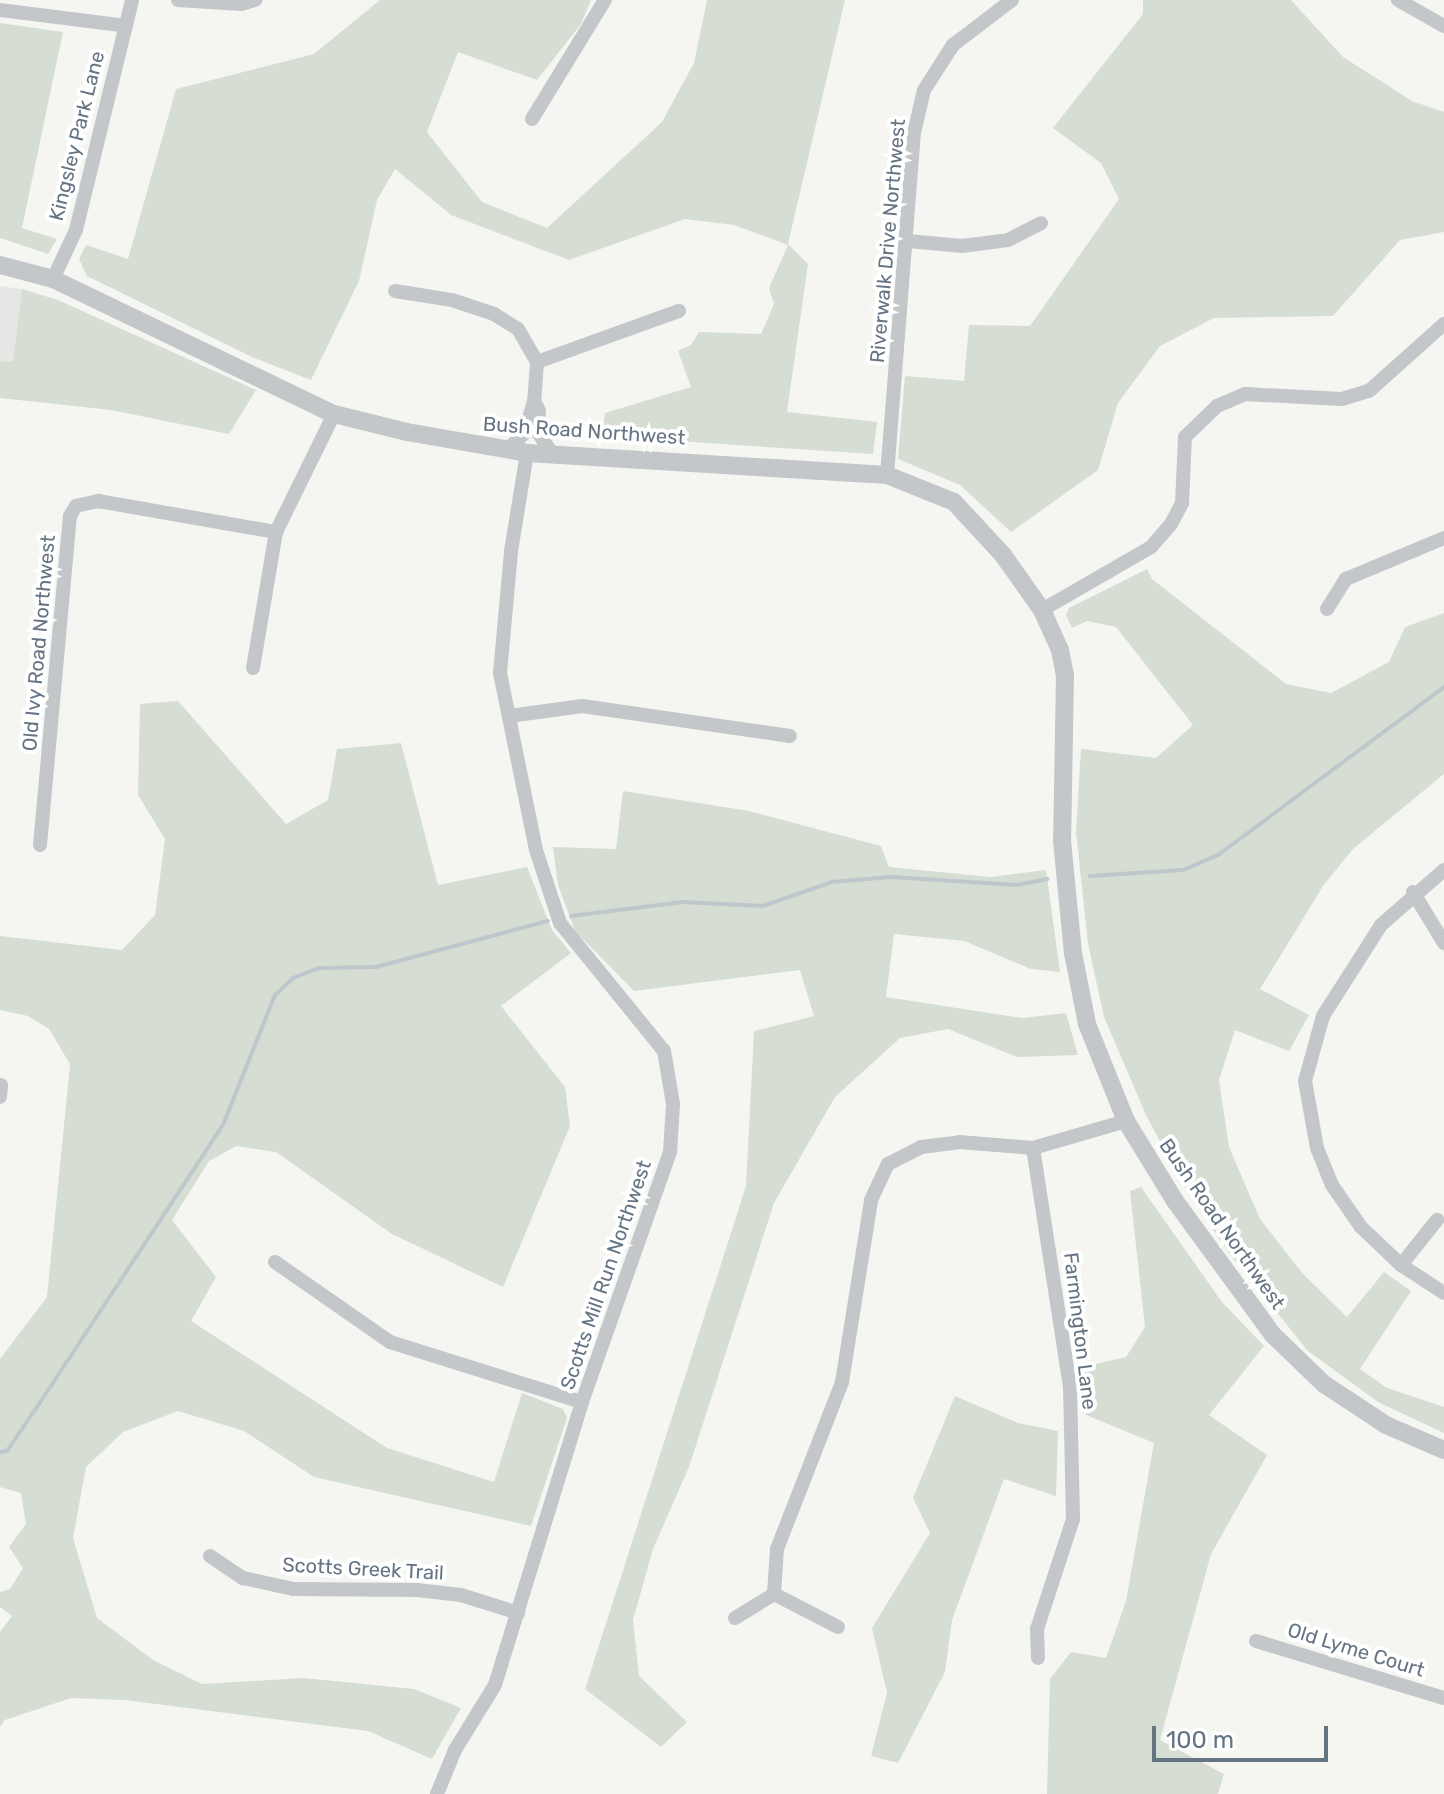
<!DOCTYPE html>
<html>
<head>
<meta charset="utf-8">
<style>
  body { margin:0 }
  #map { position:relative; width:1444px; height:1794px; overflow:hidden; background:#f5f6f2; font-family:Rubik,sans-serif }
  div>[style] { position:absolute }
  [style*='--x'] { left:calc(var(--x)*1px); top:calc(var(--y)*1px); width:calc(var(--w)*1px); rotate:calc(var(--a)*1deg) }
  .built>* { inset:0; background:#e6e7e5 }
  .green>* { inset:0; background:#d6ddd3 }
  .stream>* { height:4px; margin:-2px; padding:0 2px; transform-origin:2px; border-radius:2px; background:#bdc7cc }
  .minor>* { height:14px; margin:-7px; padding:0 7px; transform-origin:7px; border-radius:7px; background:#c3c7ca }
  .tertiary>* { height:18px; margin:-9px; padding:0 9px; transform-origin:9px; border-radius:9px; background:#c3c7ca }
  span { translate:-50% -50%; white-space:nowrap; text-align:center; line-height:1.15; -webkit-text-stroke:8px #fff; paint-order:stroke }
  .street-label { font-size:20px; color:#647483 }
  .scale { position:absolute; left:1152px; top:1726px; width:176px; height:36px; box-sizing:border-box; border:4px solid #647483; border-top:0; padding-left:10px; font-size:24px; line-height:28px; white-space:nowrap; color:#647483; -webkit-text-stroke:6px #fff; paint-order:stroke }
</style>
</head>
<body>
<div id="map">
  <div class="built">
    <div style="clip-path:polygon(0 286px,22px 289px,13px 363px,0 361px)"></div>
  </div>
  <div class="green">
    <div style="clip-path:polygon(380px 0,591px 0,581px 24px,537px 80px,458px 52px,427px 132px,482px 202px,547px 228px,662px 122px,694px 63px,707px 0,845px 0,788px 244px,808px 264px,787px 412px,877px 422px,873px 454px,602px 436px,605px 413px,691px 387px,678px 351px,691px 345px,699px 332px,761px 334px,774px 304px,769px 288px,788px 245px,734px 225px,685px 219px,569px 260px,451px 215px,395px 169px,377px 200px,359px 281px,311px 380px,254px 358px,87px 276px,79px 259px,86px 245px,128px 259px,176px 89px,314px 54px)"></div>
    <div style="clip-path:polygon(1143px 0,1291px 0,1343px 57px,1412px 101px,1444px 112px,1444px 232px,1400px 240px,1333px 316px,1214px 318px,1160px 346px,1118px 403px,1098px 470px,1011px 532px,960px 485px,898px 459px,905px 376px,964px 381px,969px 325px,1030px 326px,1119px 199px,1101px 163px,1053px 128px,1143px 14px)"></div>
    <div style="clip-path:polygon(0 23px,63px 32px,22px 228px,57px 239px,48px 254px,0 238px)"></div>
    <div style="clip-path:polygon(22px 289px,58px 300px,256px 390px,229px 434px,111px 410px,0 398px,0 361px,13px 362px)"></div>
    <div style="clip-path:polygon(1147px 569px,1152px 579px,1286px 684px,1331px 693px,1389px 662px,1405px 627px,1444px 613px,1444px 774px,1353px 849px,1323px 886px,1260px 989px,1309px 1015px,1289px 1051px,1235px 1030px,1219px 1080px,1229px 1147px,1260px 1219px,1303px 1274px,1347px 1317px,1384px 1272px,1411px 1291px,1360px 1369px,1387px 1388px,1444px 1407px,1444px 1433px,1378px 1402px,1308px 1351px,1228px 1252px,1182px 1182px,1146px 1115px,1104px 1017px,1088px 944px,1076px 832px,1081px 749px,1156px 758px,1193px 725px,1116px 627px,1087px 621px,1072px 628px,1066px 615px,1069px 608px)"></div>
    <div style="clip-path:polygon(178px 701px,286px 824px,328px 800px,337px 749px,401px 743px,438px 885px,527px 867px,552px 930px,571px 953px,501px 1006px,565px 1087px,570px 1126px,503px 1287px,392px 1234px,276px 1152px,236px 1146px,209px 1161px,172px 1220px,216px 1277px,191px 1321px,387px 1448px,494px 1482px,522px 1393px,563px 1409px,567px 1418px,531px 1526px,314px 1477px,244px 1431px,178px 1411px,123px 1432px,86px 1467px,73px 1538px,97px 1618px,153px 1660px,202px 1684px,304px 1678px,414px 1689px,461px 1708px,432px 1759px,368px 1731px,125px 1700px,71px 1698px,5px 1720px,0 1727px,0 1632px,12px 1616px,0 1607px,0 1592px,10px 1589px,23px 1568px,9px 1547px,26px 1524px,21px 1493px,0 1487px,0 1359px,47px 1297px,70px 1064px,49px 1029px,28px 1016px,0 1010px,0 936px,122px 950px,155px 915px,165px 839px,138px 795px,140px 704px)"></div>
    <div style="clip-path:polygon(623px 791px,749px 811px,881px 846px,889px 867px,991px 877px,1046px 870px,1060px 972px,1031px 969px,964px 941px,894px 934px,886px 997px,1022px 1018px,1066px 1013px,1078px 1055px,1017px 1057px,948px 1029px,900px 1038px,835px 1097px,774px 1203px,689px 1467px,653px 1549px,633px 1620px,639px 1676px,687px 1722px,661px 1747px,585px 1689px,746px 1186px,754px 1031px,814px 1016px,800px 970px,634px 991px,575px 931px,558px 885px,553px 847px,616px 849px)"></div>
    <div style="clip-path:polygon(1141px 1187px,1222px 1302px,1264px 1346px,1209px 1415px,1267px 1455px,1211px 1554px,1160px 1740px,1224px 1774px,1218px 1794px,1047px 1794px,1050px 1679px,1071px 1652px,1106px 1658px,1126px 1601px,1154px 1443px,1086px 1415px,1083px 1367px,1126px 1357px,1145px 1327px,1130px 1191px)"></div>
    <div style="clip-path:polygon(955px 1396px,1018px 1423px,1058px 1431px,1056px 1496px,1004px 1479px,952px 1620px,945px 1672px,898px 1763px,871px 1756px,887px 1693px,872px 1628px,930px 1533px,913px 1498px)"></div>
  </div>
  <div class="stream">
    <div style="--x:1090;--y:876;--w:93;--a:-3.7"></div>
    <div style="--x:1183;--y:870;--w:38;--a:-23"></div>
    <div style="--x:1218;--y:855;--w:282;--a:-36.6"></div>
    <div style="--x:571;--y:916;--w:113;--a:-7.1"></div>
    <div style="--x:683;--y:902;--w:80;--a:2.9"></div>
    <div style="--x:763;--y:906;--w:73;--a:-19.2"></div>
    <div style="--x:832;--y:882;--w:59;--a:-4.8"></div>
    <div style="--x:891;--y:877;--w:126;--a:3.6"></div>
    <div style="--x:1017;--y:885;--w:31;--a:-11"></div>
    <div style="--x:0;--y:1452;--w:7;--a:-8"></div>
    <div style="--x:7;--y:1451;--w:57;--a:-55.8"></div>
    <div style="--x:39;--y:1404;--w:334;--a:-56.6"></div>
    <div style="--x:223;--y:1125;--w:140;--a:-68.2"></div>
    <div style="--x:275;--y:995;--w:25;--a:-43"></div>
    <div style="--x:293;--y:978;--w:28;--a:-21"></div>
    <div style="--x:319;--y:968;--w:57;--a:-1"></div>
    <div style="--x:376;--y:967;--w:178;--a:-15"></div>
  </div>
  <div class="minor">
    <div style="--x:178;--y:0;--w:63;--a:3.6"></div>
    <div style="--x:241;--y:4;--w:15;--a:-16"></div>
    <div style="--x:1398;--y:0;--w:53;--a:29.5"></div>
    <div style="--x:0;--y:10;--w:127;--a:7.2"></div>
    <div style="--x:532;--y:119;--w:140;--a:-58.5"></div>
    <div style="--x:908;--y:241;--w:54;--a:5.3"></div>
    <div style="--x:962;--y:246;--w:46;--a:-7.4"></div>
    <div style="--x:1008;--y:240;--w:37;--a:-27"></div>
    <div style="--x:53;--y:279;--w:54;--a:-64.9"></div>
    <div style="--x:76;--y:230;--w:237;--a:-76.3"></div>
    <div style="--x:395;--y:291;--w:58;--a:9"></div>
    <div style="--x:452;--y:300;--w:44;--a:18.4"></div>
    <div style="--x:494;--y:314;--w:28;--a:32"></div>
    <div style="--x:518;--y:329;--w:38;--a:60"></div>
    <div style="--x:537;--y:362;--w:39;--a:94"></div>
    <div style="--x:534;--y:401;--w:33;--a:106"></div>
    <div style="--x:525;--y:433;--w:25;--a:137"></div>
    <div style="--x:537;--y:362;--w:151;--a:-19.8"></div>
    <div style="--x:534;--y:401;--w:11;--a:63"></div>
    <div style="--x:539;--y:411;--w:20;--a:96"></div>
    <div style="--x:537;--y:431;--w:27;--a:56"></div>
    <div style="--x:887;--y:475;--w:343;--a:-85.5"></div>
    <div style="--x:914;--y:133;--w:44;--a:-76.9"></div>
    <div style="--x:924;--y:90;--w:54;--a:-57.2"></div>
    <div style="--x:953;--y:45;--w:74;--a:-37.3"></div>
    <div style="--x:1327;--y:609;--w:36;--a:-58"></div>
    <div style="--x:1346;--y:579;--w:106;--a:-22.7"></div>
    <div style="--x:1042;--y:610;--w:126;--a:-30"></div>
    <div style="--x:1151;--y:547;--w:30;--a:-49"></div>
    <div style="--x:1171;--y:524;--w:24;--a:-62"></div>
    <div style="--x:1182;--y:503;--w:66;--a:-87.4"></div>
    <div style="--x:1185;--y:437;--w:45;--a:-44.1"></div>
    <div style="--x:1217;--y:406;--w:30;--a:-23"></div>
    <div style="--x:1245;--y:394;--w:97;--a:3"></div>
    <div style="--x:1342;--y:399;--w:28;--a:-17"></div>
    <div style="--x:1369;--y:391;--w:101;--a:-41.8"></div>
    <div style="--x:253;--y:668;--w:138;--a:-80.4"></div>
    <div style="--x:276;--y:532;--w:131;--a:-63.8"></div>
    <div style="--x:509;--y:716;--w:74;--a:-7.8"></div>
    <div style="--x:582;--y:706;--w:210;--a:8.2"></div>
    <div style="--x:40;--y:845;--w:330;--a:-84.8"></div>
    <div style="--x:70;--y:516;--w:12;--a:-59"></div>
    <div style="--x:76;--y:506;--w:23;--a:-13"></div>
    <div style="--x:98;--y:501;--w:181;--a:9.9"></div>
    <div style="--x:1444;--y:870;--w:84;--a:138.9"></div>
    <div style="--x:1381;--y:925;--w:108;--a:122.5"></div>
    <div style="--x:1323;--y:1016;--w:67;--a:105.5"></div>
    <div style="--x:1305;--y:1081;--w:68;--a:79.8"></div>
    <div style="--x:1317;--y:1148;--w:40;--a:68"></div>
    <div style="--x:1332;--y:1185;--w:51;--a:55.4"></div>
    <div style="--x:1361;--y:1227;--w:55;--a:43.5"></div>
    <div style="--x:1401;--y:1265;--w:51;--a:33.1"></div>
    <div style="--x:1413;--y:892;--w:60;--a:58.7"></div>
    <div style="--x:0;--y:1097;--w:12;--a:-85"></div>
    <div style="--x:1033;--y:1148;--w:242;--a:81.2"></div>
    <div style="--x:1070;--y:1387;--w:132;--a:88.7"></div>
    <div style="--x:1073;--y:1519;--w:116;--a:108.1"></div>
    <div style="--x:1037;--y:1629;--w:29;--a:88"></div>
    <div style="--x:275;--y:1262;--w:140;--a:34.8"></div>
    <div style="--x:390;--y:1342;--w:201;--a:17.4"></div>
    <div style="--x:1401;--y:1265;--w:58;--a:-51.3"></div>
    <div style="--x:210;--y:1556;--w:40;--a:34"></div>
    <div style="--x:243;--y:1578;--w:51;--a:12.4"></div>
    <div style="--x:293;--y:1589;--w:124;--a:0.5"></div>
    <div style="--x:417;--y:1590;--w:44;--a:6.5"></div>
    <div style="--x:461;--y:1595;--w:60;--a:17.5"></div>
    <div style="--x:735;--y:1618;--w:46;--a:-31.6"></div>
    <div style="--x:838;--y:1627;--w:72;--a:-152.7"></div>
    <div style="--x:774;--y:1594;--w:45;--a:-86.2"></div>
    <div style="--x:777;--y:1549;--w:179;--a:-68.7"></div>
    <div style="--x:842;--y:1382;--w:184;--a:-80.9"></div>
    <div style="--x:871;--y:1200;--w:40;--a:-65"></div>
    <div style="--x:888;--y:1164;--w:37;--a:-27"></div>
    <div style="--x:921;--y:1147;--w:38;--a:-7"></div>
    <div style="--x:959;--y:1142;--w:74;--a:4.6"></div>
    <div style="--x:1033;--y:1148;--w:97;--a:-16.2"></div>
    <div style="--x:1256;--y:1641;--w:196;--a:16.9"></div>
    <div style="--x:437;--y:1794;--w:48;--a:-67.8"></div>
    <div style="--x:455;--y:1750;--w:76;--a:-58.4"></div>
    <div style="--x:495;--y:1685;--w:296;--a:-72.9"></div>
    <div style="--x:582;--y:1402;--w:265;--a:-70.6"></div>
    <div style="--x:670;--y:1152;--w:48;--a:-86.4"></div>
    <div style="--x:673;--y:1104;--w:54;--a:-99.6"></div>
    <div style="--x:664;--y:1051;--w:165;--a:-129.1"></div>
    <div style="--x:560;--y:923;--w:77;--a:-108.2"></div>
    <div style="--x:536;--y:850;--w:181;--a:-101.5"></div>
    <div style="--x:500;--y:673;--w:122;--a:-84.8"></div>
    <div style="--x:511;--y:551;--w:99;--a:-80.7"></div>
  </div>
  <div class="tertiary">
    <div style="--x:0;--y:265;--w:55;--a:14.8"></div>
    <div style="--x:53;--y:279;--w:312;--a:25.7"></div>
    <div style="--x:334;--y:414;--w:75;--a:13.9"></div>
    <div style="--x:407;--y:432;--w:122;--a:9.9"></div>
    <div style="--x:527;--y:453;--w:361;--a:3.5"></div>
    <div style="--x:887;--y:475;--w:72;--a:21.9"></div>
    <div style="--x:954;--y:502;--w:72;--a:47.2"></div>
    <div style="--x:1003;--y:555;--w:67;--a:54.7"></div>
    <div style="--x:1042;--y:610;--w:44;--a:65.8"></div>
    <div style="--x:1060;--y:650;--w:25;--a:79"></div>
    <div style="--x:1065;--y:675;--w:166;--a:91"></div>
    <div style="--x:1062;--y:841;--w:113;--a:84.4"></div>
    <div style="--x:1073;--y:953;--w:72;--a:78.8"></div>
    <div style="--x:1087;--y:1024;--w:105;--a:68.1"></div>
    <div style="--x:1126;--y:1121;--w:94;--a:58.5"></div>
    <div style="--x:1175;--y:1201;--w:166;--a:53.8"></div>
    <div style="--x:1273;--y:1335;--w:71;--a:43.9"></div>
    <div style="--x:1324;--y:1384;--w:74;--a:33.5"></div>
    <div style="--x:1386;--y:1425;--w:63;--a:23.3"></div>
  </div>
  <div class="street-label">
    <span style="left:77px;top:136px;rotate:-76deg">Kingsley Park Lane</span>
    <span style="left:888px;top:241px;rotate:-85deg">Riverwalk Drive Northwest</span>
    <span style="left:584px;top:431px;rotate:4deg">Bush Road Northwest</span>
    <span style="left:39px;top:643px;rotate:-85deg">Old Ivy Road Northwest</span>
    <span style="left:1222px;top:1224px;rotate:55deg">Bush Road Northwest</span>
    <span style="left:606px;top:1275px;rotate:-71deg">Scotts Mill Run Northwest</span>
    <span style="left:1080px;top:1331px;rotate:83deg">Farmington Lane</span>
    <span style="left:363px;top:1569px;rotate:3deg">Scotts Greek Trail</span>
    <span style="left:1356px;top:1650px;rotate:17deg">Old Lyme Court</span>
  </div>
  <div class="scale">100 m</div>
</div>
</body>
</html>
